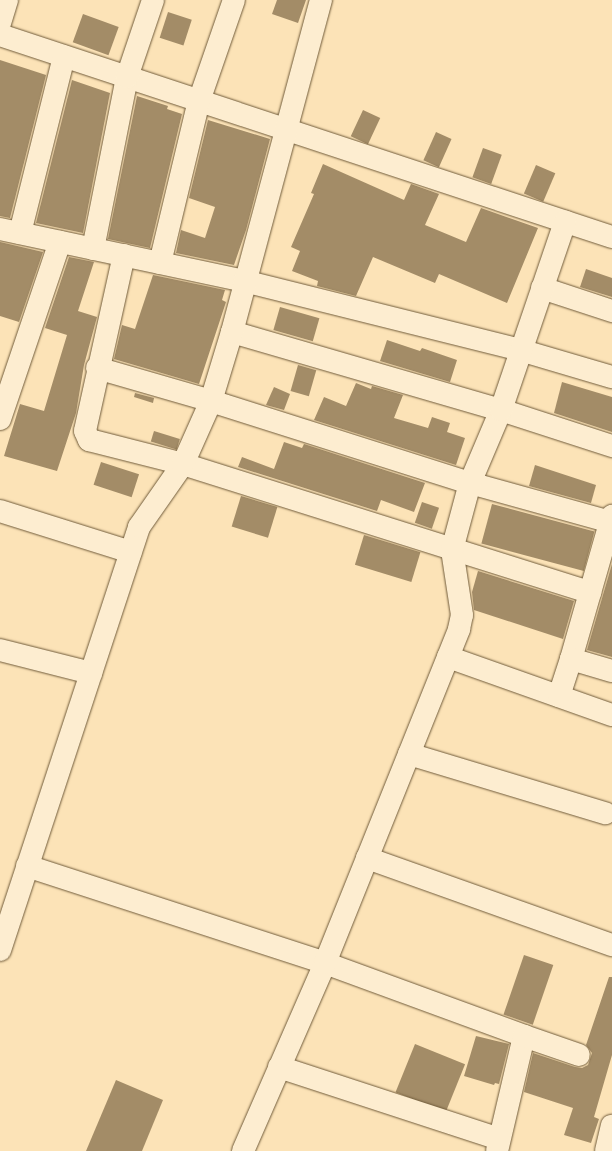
<!DOCTYPE html>
<html>
<head>
<meta charset="utf-8">
<style>
  body { margin:0 }
  #map { position:relative; width:612px; height:1151px; overflow:hidden; background:#fce3b7; font-family:Cardo,serif }
  div>[style] { position:absolute }
  [style*='--x'] { left:calc(var(--x)*1px); top:calc(var(--y)*1px); width:calc(var(--w)*1px); rotate:calc(var(--a)*1deg) }
  .building>* { inset:0; background:#a38c67; transform-origin:0 0 }
  .roads { filter:drop-shadow(0 0 1px #705b3a) drop-shadow(0 0 1px #705b3a) }
  .minor>* { height:22px; margin:-11px; padding:0 11px; transform-origin:11px; border-radius:11px; background:#fdedd0 }
  span { translate:-50% -50%; white-space:nowrap; text-align:center; line-height:1.15; -webkit-text-stroke:4px #fdedd0; paint-order:stroke }
</style>
</head>
<body>
<div id="map">
  <div class="building">
    <div style="clip-path:polygon(277px 0,306px 0,298px 23px,272px 14px)"></div>
    <div style="left:168px;top:12px;width:25px;height:27px;rotate:18deg"></div>
    <div style="left:83px;top:14px;width:38px;height:30px;rotate:20deg"></div>
    <div style="clip-path:polygon(0 60px,46px 75px,10px 218px,0 216px)"></div>
    <div style="clip-path:polygon(72px 80px,110px 93px,83px 233px,36px 223px)"></div>
    <div style="clip-path:polygon(137px 96px,168px 106px,167px 109px,182px 114px,150px 248px,108px 239px)"></div>
    <div style="left:363px;top:110px;width:19px;height:29px;rotate:25deg"></div>
    <div style="clip-path:polygon(208px 120px,270px 139px,246px 230px,234px 265px,176px 253px,181px 230px,205px 238px,215px 207px,189px 198px)"></div>
    <div style="left:436px;top:132px;width:17px;height:31px;rotate:24deg"></div>
    <div style="left:483px;top:148px;width:20px;height:31px;rotate:20deg"></div>
    <div style="clip-path:polygon(323px 164px,404px 200px,411px 184px,439px 194px,425px 225px,466px 242px,481px 208px,538px 228px,507px 303px,439px 274px,435px 283px,373px 257px,356px 296px,317px 286px,318px 281px,292px 271px,300px 251px,291px 247px,314px 194px,311px 193px)"></div>
    <div style="left:536px;top:165px;width:21px;height:31px;rotate:23deg"></div>
    <div style="clip-path:polygon(0 242px,43px 252px,19px 322px,0 316px)"></div>
    <div style="clip-path:polygon(69px 257px,94px 262px,78px 311px,97px 317px,84px 365px,76px 413px,57px 471px,4px 456px,20px 404px,44px 411px,67px 335px,45px 328px)"></div>
    <div style="clip-path:polygon(586px 269px,612px 278px,612px 297px,580px 287px)"></div>
    <div style="clip-path:polygon(153px 275px,225px 290px,222px 300px,226px 302px,199px 384px,114px 359px,122px 325px,135px 329px)"></div>
    <div style="left:280px;top:307px;width:41px;height:24px;rotate:16deg"></div>
    <div style="clip-path:polygon(387px 340px,420px 351px,422px 348px,457px 360px,450px 382px,380px 361px)"></div>
    <div style="left:298px;top:365px;width:19px;height:27px;rotate:16deg"></div>
    <div style="clip-path:polygon(562px 382px,612px 397px,612px 432px,554px 413px)"></div>
    <div style="clip-path:polygon(356px 383px,371px 389px,372px 386px,403px 395px,394px 418px,428px 428px,432px 417px,450px 423px,447px 432px,465px 438px,456px 465px,314px 420px,324px 397px,346px 406px)"></div>
    <div style="clip-path:polygon(274px 387px,290px 394px,284px 410px,266px 405px)"></div>
    <div style="clip-path:polygon(135px 393px,154px 398px,153px 403px,134px 397px)"></div>
    <div style="left:154px;top:431px;width:27px;height:11px;rotate:17deg"></div>
    <div style="clip-path:polygon(284px 442px,302px 448px,304px 444px,425px 483px,414px 512px,381px 500px,377px 511px,238px 467px,242px 457px,274px 469px)"></div>
    <div style="left:101px;top:462px;width:40px;height:24px;rotate:18deg"></div>
    <div style="clip-path:polygon(535px 465px,596px 485px,591px 503px,529px 486px)"></div>
    <div style="left:241px;top:496px;width:38px;height:32px;rotate:17deg"></div>
    <div style="left:422px;top:502px;width:18px;height:22px;rotate:19deg"></div>
    <div style="left:492px;top:504px;width:106px;height:41px;rotate:15deg"></div>
    <div style="left:364px;top:535px;width:59px;height:31px;rotate:17deg"></div>
    <div style="clip-path:polygon(612px 564px,612px 657px,587px 650px)"></div>
    <div style="clip-path:polygon(478px 571px,574px 601px,563px 639px,474px 610px,472px 592px)"></div>
    <div style="left:524px;top:955px;width:31px;height:63px;rotate:19deg"></div>
    <div style="clip-path:polygon(609px 977px,612px 977px,612px 1055px,594px 1117px,599px 1119px,591px 1143px,564px 1135px,573px 1108px,524px 1092px,533px 1053px,575px 1067px,582px 1068px,588px 1065px,592px 1053px,586px 1045px)"></div>
    <div style="clip-path:polygon(476px 1036px,509px 1044px,499px 1084px,495px 1083px,494px 1085px,464px 1076px)"></div>
    <div style="left:415px;top:1044px;width:54px;height:52px;rotate:22deg"></div>
    <div style="clip-path:polygon(116px 1080px,163px 1100px,142px 1151px,86px 1151px)"></div>
  </div>
  <div class="roads">
    <div class="minor">
      <div style="--x:0;--y:23;--w:24;--a:-73"></div>
      <div style="--x:0;--y:35;--w:644;--a:18.27"></div>
      <div style="--x:0;--y:229;--w:249;--a:12"></div>
      <div style="--x:244;--y:281;--w:284;--a:14"></div>
      <div style="--x:520;--y:350;--w:96;--a:16.4"></div>
      <div style="--x:20;--y:233;--w:182;--a:-76"></div>
      <div style="--x:93;--y:249;--w:175;--a:-78.8"></div>
      <div style="--x:127;--y:77;--w:81;--a:-71.3"></div>
      <div style="--x:124;--y:255;--w:180;--a:102.5"></div>
      <div style="--x:85;--y:431;--w:10;--a:66"></div>
      <div style="--x:89;--y:440;--w:97;--a:14.3"></div>
      <div style="--x:183;--y:464;--w:427;--a:17.5"></div>
      <div style="--x:160;--y:263;--w:167;--a:-76.5"></div>
      <div style="--x:199;--y:101;--w:107;--a:-70.9"></div>
      <div style="--x:542;--y:288;--w:74;--a:18.2"></div>
      <div style="--x:232;--y:332;--w:280;--a:16.2"></div>
      <div style="--x:501;--y:410;--w:117;--a:18"></div>
      <div style="--x:97;--y:368;--w:119;--a:16.1"></div>
      <div style="--x:211;--y:401;--w:272;--a:17.6"></div>
      <div style="--x:470;--y:483;--w:146;--a:15.5"></div>
      <div style="--x:0;--y:419;--w:187;--a:-71.3"></div>
      <div style="--x:0;--y:511;--w:137;--a:17.4"></div>
      <div style="--x:0;--y:650;--w:94;--a:14.2"></div>
      <div style="--x:448;--y:657;--w:174;--a:19.5"></div>
      <div style="--x:571;--y:659;--w:149;--a:-74"></div>
      <div style="--x:559;--y:696;--w:39;--a:-72"></div>
      <div style="--x:571;--y:659;--w:43;--a:16.3"></div>
      <div style="--x:409;--y:754;--w:205;--a:16.8"></div>
      <div style="--x:367;--y:858;--w:260;--a:19.6"></div>
      <div style="--x:27;--y:866;--w:313;--a:18"></div>
      <div style="--x:325;--y:963;--w:212;--a:20.1"></div>
      <div style="--x:524;--y:1036;--w:118;--a:103.2"></div>
      <div style="--x:0;--y:950;--w:445;--a:-71.8"></div>
      <div style="--x:139;--y:527;--w:77;--a:-55.1"></div>
      <div style="--x:183;--y:464;--w:69;--a:-66"></div>
      <div style="--x:211;--y:401;--w:72;--a:-73.1"></div>
      <div style="--x:232;--y:332;--w:344;--a:-75"></div>
      <div style="--x:524;--y:1036;--w:58;--a:19.1"></div>
      <div style="--x:279;--y:1067;--w:231;--a:18.1"></div>
      <div style="--x:243;--y:1151;--w:205;--a:-66.4"></div>
      <div style="--x:325;--y:963;--w:360;--a:-68.1"></div>
      <div style="--x:459;--y:629;--w:14;--a:-78"></div>
      <div style="--x:462;--y:615;--w:66;--a:-98.7"></div>
      <div style="--x:452;--y:550;--w:69;--a:-75"></div>
      <div style="--x:470;--y:483;--w:79;--a:-67"></div>
      <div style="--x:501;--y:410;--w:199;--a:-71.2"></div>
      <div style="--x:606;--y:1151;--w:26;--a:-77"></div>
    </div>
  </div>
</div>
</body>
</html>
